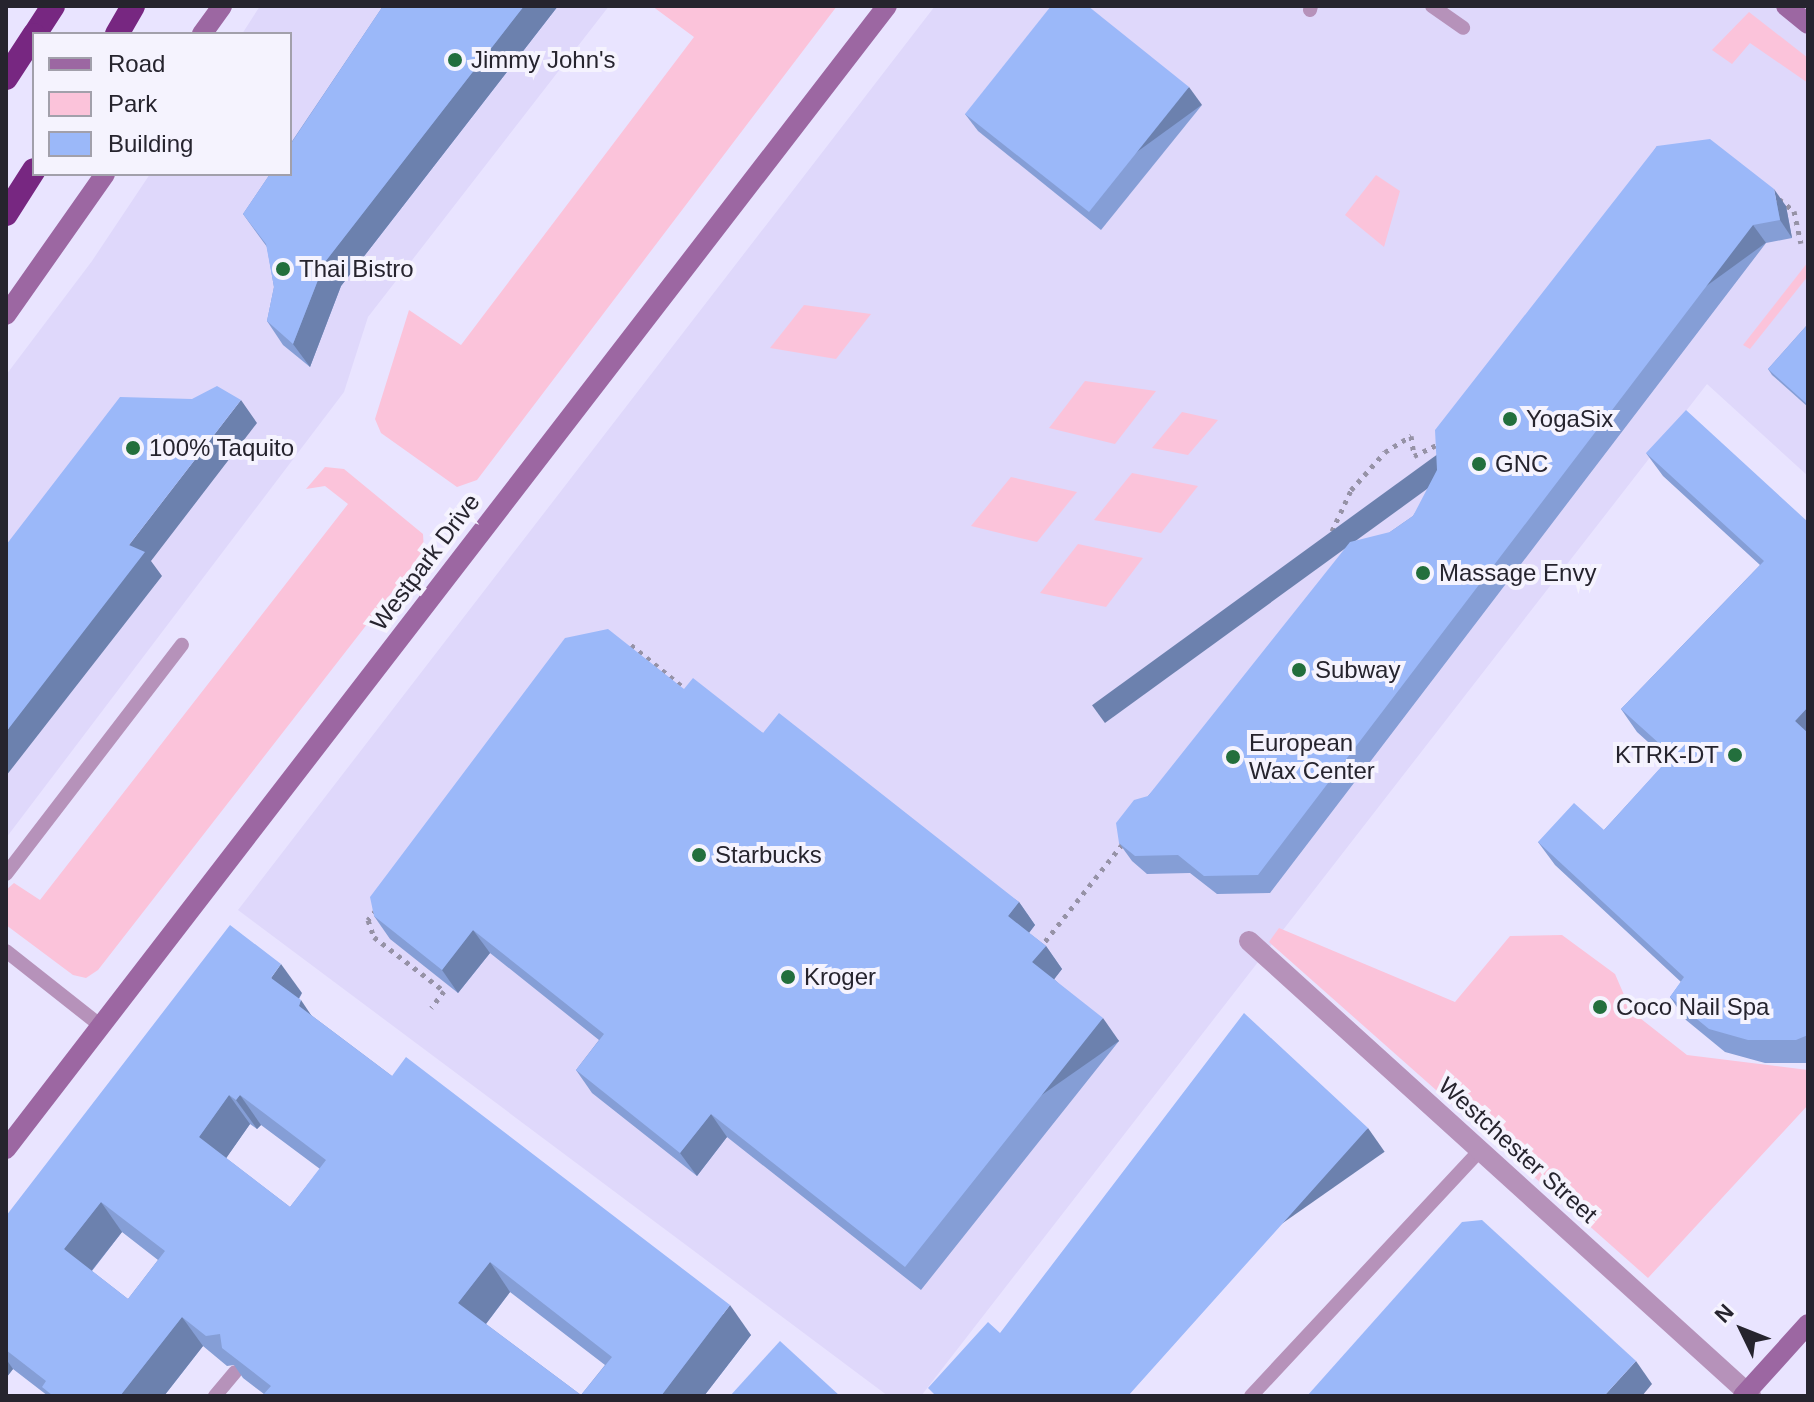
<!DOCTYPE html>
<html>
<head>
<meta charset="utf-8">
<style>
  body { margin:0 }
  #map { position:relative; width:1814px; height:1402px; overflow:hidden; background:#e9e4ff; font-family:Arial,sans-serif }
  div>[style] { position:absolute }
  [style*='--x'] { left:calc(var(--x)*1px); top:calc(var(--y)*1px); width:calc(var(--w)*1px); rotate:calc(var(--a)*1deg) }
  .built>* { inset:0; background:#dfd8fb }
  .green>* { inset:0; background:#fbc3da }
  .path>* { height:5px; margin-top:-2.5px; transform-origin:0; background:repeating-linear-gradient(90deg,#9692a6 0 4px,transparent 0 10px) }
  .service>* { height:14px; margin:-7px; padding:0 7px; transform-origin:7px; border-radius:7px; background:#b692ba }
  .minor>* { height:20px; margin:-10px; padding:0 10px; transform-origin:10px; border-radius:10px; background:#b692ba }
  .secondary>* { height:20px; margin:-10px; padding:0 10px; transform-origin:10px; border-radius:10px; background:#9c67a2 }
  .motorway>* { height:24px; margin:-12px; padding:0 12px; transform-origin:12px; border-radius:12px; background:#772781 }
  .wall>* { inset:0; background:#859ed6 }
  .shaded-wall>* { inset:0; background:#6c81ae; transform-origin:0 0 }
  .building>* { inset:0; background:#9bb8f9 }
  .dots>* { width:22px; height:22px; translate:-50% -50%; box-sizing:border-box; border:4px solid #f5f3fe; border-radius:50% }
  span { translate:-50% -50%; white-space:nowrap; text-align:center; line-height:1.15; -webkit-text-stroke:8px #f5f3fe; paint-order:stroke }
  .poi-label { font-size:24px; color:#26242e }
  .left { translate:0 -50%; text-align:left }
  .right { translate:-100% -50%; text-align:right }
  .street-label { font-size:24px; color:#26242e }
  .frame { position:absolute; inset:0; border:8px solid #26242e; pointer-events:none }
  .legend { position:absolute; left:32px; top:32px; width:260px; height:144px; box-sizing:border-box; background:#f5f3fe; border:2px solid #a2a0ab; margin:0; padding:10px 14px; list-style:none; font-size:24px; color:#26242e }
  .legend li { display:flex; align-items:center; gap:16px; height:40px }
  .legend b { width:40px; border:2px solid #a2a0ab }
  .north { position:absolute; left:1702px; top:1290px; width:80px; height:80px; -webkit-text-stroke:6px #f5f3fe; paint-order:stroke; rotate:313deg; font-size:22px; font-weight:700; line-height:32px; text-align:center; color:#26242e }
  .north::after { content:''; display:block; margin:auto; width:28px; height:36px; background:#26242e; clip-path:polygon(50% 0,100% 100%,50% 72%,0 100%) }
</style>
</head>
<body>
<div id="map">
  <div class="built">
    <div style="clip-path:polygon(260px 6px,609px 6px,368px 317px,344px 392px,6px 838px,6px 375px,92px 261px,150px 174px,290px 174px,290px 34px,242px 34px)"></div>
    <div style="clip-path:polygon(935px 6px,1808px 6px,1808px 476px,1707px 384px,921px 1396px,888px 1396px,238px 910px)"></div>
  </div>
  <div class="green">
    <div style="clip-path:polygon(652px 6px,837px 6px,477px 480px,457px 487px,381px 433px,375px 419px,409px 310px,461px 345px,694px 37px)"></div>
    <div style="clip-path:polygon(1749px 12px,1808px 58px,1808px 83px,1750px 43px,1732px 64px,1712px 50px)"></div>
    <div style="clip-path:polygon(1376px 175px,1400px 191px,1384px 247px,1345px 215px)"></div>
    <div style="clip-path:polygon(1808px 262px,1808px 276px,1750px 349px,1743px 345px)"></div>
    <div style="clip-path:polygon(804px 305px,871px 314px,836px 359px,770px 348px)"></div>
    <div style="clip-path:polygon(1085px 381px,1156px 391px,1115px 444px,1049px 428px)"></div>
    <div style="clip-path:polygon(1182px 412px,1218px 420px,1188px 455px,1152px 448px)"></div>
    <div style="clip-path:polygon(325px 467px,344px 469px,423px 534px,424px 551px,98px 970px,86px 978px,73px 975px,6px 925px,6px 890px,14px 883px,40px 900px,348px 504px,325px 486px,306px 489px)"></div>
    <div style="clip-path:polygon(1132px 473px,1198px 486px,1161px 533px,1094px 520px)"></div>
    <div style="clip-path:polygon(1011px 477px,1077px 492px,1037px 542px,971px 526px)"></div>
    <div style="clip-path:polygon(1078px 544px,1143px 558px,1106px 607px,1040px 593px)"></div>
    <div style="clip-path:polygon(1279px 928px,1455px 1002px,1510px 936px,1562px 935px,1615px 974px,1631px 1011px,1687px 1055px,1808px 1070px,1808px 1105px,1648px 1278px,1269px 942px)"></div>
  </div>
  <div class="path">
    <div style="--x:1779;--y:199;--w:19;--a:39"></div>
    <div style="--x:1794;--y:211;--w:33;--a:78"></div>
    <div style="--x:1354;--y:546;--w:27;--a:-146"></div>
    <div style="--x:1332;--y:531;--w:45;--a:-65.1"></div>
    <div style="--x:1351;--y:490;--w:51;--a:-48.2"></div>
    <div style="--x:1385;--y:452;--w:31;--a:-32"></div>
    <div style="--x:1411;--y:436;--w:20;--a:81"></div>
    <div style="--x:1414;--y:456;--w:25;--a:-26"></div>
    <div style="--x:624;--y:647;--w:7;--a:-16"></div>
    <div style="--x:631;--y:645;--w:75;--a:39"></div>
    <div style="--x:376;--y:910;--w:13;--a:129"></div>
    <div style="--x:368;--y:920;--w:18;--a:71"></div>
    <div style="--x:374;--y:937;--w:88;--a:37.6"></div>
    <div style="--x:444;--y:991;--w:21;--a:127"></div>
    <div style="--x:1039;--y:949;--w:138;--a:-51.5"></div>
  </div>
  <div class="service">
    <div style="--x:1432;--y:6;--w:38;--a:35"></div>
    <div style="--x:1310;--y:10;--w:4;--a:-76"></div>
    <div style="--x:6;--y:874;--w:289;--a:-52.5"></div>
    <div style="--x:6;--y:951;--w:121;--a:38.3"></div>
    <div style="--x:215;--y:1396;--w:31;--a:-50"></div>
    <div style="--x:1251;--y:1396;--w:336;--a:-47"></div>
  </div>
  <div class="minor">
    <div style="--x:1249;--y:941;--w:678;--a:42.19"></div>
  </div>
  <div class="secondary">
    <div style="--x:1786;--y:6;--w:28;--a:39"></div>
    <div style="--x:202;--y:34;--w:34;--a:-54"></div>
    <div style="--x:6;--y:315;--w:172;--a:-54.9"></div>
    <div style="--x:6;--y:1149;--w:1443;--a:-52.38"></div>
    <div style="--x:1743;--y:1396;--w:97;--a:-47.9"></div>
  </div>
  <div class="motorway">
    <div style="--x:35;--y:34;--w:33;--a:-57"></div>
    <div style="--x:117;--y:34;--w:32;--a:-60"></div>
    <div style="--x:6;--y:78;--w:51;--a:-56.9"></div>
    <div style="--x:6;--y:214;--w:52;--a:-57.5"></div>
  </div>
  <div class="wall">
    <div style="clip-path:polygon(383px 6px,558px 6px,341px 286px,310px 367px,283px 345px,267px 321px,274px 287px,267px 247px,243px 214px)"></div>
    <div style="clip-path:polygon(1202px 105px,1101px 230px,978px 131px,965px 114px)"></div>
    <div style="clip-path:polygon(1657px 146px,1786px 206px,1792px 238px,1766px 243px,1270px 893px,1217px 894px,1190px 873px,1147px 874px,1132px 861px,1119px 843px,1148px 796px,1390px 532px,1413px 516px)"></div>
    <div style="clip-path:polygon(1808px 324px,1808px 407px,1772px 375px,1768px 369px)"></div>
    <div style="clip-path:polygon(1646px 453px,1808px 522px,1808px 1063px,1765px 1063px,1725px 1052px,1686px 1020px,1670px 997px,1681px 982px,1555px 865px,1538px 842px,1604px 830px,1668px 760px,1637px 732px,1621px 709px,1760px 565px,1663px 476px)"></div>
    <div style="clip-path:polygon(684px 689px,763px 733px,1019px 902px,1035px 925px,1029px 933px,1046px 946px,1062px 969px,1054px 979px,1119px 1041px,921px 1290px,727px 1137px,697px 1176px,592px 1093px,576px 1070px,599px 1040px,490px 953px,458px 993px,390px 939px,374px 916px)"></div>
    <div style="clip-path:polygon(evenodd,302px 993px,299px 999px,311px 1015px,392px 1076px,751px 1335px,704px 1396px,262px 1396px,264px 1394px,243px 1378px,234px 1365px,227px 1366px,203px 1346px,164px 1396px,48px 1396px,13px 1369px,6px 1378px,6px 1216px,302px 993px,250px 1124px,257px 1129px,261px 1125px,320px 1169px,290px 1207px,226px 1158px,250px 1124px,302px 993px,122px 1232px,158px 1260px,128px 1299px,92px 1271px,122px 1232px,302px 993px,510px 1292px,605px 1365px,581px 1395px,486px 1324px,510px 1292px)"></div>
  </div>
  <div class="shaded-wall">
    <div style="clip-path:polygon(524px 6px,558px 6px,341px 286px,310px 367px,293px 344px,325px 262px)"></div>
    <div style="left:1189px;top:87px;width:22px;height:160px;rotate:54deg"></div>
    <div style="clip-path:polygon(1774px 189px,1786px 206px,1792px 238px,1780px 220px)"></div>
    <div style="left:1753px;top:225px;width:22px;height:817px;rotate:54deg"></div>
    <div style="clip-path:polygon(241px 400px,257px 423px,151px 561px,162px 576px,6px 776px,6px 732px,129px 545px)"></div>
    <div style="clip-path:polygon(1808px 707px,1808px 739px,1795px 721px)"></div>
    <div style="clip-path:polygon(1019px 902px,1035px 925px,1024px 939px,1008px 916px)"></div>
    <div style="clip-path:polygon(473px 930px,490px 953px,458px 993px,442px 970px)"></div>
    <div style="clip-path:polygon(1046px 946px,1062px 969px,1049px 986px,1032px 962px)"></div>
    <div style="clip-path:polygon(281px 964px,302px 993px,292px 1008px,271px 978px)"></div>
    <div style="clip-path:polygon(301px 1000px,321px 1030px,299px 1006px)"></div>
    <div style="left:1103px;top:1018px;width:28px;height:318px;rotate:55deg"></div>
    <div style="clip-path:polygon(229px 1095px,250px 1124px,220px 1167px,199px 1137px)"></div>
    <div style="clip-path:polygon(240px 1095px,261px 1125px,257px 1129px,236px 1100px)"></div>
    <div style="clip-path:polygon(711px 1114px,727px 1137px,697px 1176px,680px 1153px)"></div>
    <div style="left:1368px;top:1128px;width:29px;height:360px;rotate:55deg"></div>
    <div style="clip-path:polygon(101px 1202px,122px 1232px,85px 1279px,64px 1249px)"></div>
    <div style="clip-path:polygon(490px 1262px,510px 1292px,479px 1333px,458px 1303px)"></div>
    <div style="clip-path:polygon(730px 1305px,751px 1335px,704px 1396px,661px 1396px)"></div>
    <div style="clip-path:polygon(182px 1317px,203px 1346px,164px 1396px,120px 1396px)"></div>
    <div style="clip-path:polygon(6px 1359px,13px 1369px,6px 1378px)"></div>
    <div style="clip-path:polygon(1636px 1361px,1652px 1384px,1642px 1396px,1604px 1396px)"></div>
  </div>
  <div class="building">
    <div style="clip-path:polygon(383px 6px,524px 6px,325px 262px,293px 344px,267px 321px,274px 287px,266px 244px,243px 214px,270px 174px,290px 174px,290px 145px)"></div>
    <div style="clip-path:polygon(1051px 6px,1088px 6px,1189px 87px,1089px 212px,965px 114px)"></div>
    <div style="clip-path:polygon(1710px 139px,1774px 189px,1780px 220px,1753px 225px,1258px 875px,1204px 876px,1178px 855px,1135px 856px,1119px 843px,1116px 823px,1134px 800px,1148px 796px,1350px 542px,1390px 532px,1413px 516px,1437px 470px,1435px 430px,1657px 146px)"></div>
    <div style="clip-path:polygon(1808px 324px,1808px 405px,1768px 369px)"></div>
    <div style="clip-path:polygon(217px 386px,241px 400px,129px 545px,145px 552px,6px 732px,6px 545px,120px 397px,192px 399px)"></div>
    <div style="clip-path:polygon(1686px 410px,1808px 522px,1808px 707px,1795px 721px,1808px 733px,1808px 1035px,1796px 1040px,1748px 1040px,1709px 1029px,1670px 997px,1684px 977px,1538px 842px,1574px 803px,1604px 830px,1672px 755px,1621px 709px,1764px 561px,1646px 453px)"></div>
    <div style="clip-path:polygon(608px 629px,684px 689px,693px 678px,763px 733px,779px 713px,1019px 902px,1008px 916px,1046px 946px,1032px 962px,1103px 1018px,905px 1267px,711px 1114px,680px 1153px,576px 1070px,604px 1034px,473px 930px,442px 970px,374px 916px,370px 897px,565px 638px)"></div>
    <div style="clip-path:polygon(evenodd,230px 925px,281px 964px,271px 978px,301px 1000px,299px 1006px,392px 1076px,406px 1057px,730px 1305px,661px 1396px,262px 1396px,271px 1386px,222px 1348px,220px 1334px,206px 1336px,182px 1317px,120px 1396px,52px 1396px,52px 1395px,42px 1387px,46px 1381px,6px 1350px,6px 1216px,230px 925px,229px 1095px,236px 1100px,240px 1095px,326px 1160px,290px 1207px,199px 1137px,229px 1095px,230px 925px,101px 1202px,165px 1251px,128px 1299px,64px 1249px,101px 1202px,230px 925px,490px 1262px,612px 1357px,581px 1395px,458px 1303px,490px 1262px)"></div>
    <div style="clip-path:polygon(1244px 1013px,1368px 1128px,1128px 1396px,936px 1396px,928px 1388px,988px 1322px,1000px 1333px)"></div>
    <div style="clip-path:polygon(1482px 1220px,1636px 1361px,1604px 1396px,1307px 1396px,1462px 1222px)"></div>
    <div style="clip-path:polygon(780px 1341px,840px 1396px,730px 1396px)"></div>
  </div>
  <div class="dots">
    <div style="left:455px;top:60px;background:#236f3d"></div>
    <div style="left:283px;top:269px;background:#236f3d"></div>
    <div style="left:1510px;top:419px;background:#236f3d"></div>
    <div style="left:133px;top:448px;background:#236f3d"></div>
    <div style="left:1479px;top:464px;background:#236f3d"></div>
    <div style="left:1423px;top:573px;background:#236f3d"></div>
    <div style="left:1299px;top:670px;background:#236f3d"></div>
    <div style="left:1735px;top:755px;background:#236f3d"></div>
    <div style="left:1233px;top:757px;background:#236f3d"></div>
    <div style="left:699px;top:855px;background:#236f3d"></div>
    <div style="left:788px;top:977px;background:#236f3d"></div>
    <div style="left:1600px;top:1007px;background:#236f3d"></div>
  </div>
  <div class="poi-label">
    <span class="left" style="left:471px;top:60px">Jimmy John's</span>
    <span class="left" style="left:299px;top:269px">Thai Bistro</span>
    <span class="left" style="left:1526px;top:419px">YogaSix</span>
    <span class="left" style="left:149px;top:448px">100% Taquito</span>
    <span class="left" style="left:1495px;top:464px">GNC</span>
    <span class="left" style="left:1439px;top:573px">Massage Envy</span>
    <span class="left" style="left:1315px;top:670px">Subway</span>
    <span class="left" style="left:1249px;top:757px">European<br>Wax Center</span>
    <span class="right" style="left:1719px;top:755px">KTRK-DT</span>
    <span class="left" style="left:715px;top:855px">Starbucks</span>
    <span class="left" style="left:804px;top:977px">Kroger</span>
    <span class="left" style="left:1616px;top:1007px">Coco Nail Spa</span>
  </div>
  <div class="street-label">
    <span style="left:425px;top:562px;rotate:-53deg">Westpark Drive</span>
    <span style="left:1518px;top:1150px;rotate:42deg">Westchester Street</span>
  </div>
  <div class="frame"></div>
  <ul class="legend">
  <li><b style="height:10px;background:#9c67a2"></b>Road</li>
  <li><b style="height:22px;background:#fbc3da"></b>Park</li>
  <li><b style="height:22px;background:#9bb8f9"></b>Building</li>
  </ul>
  <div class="north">N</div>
</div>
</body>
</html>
